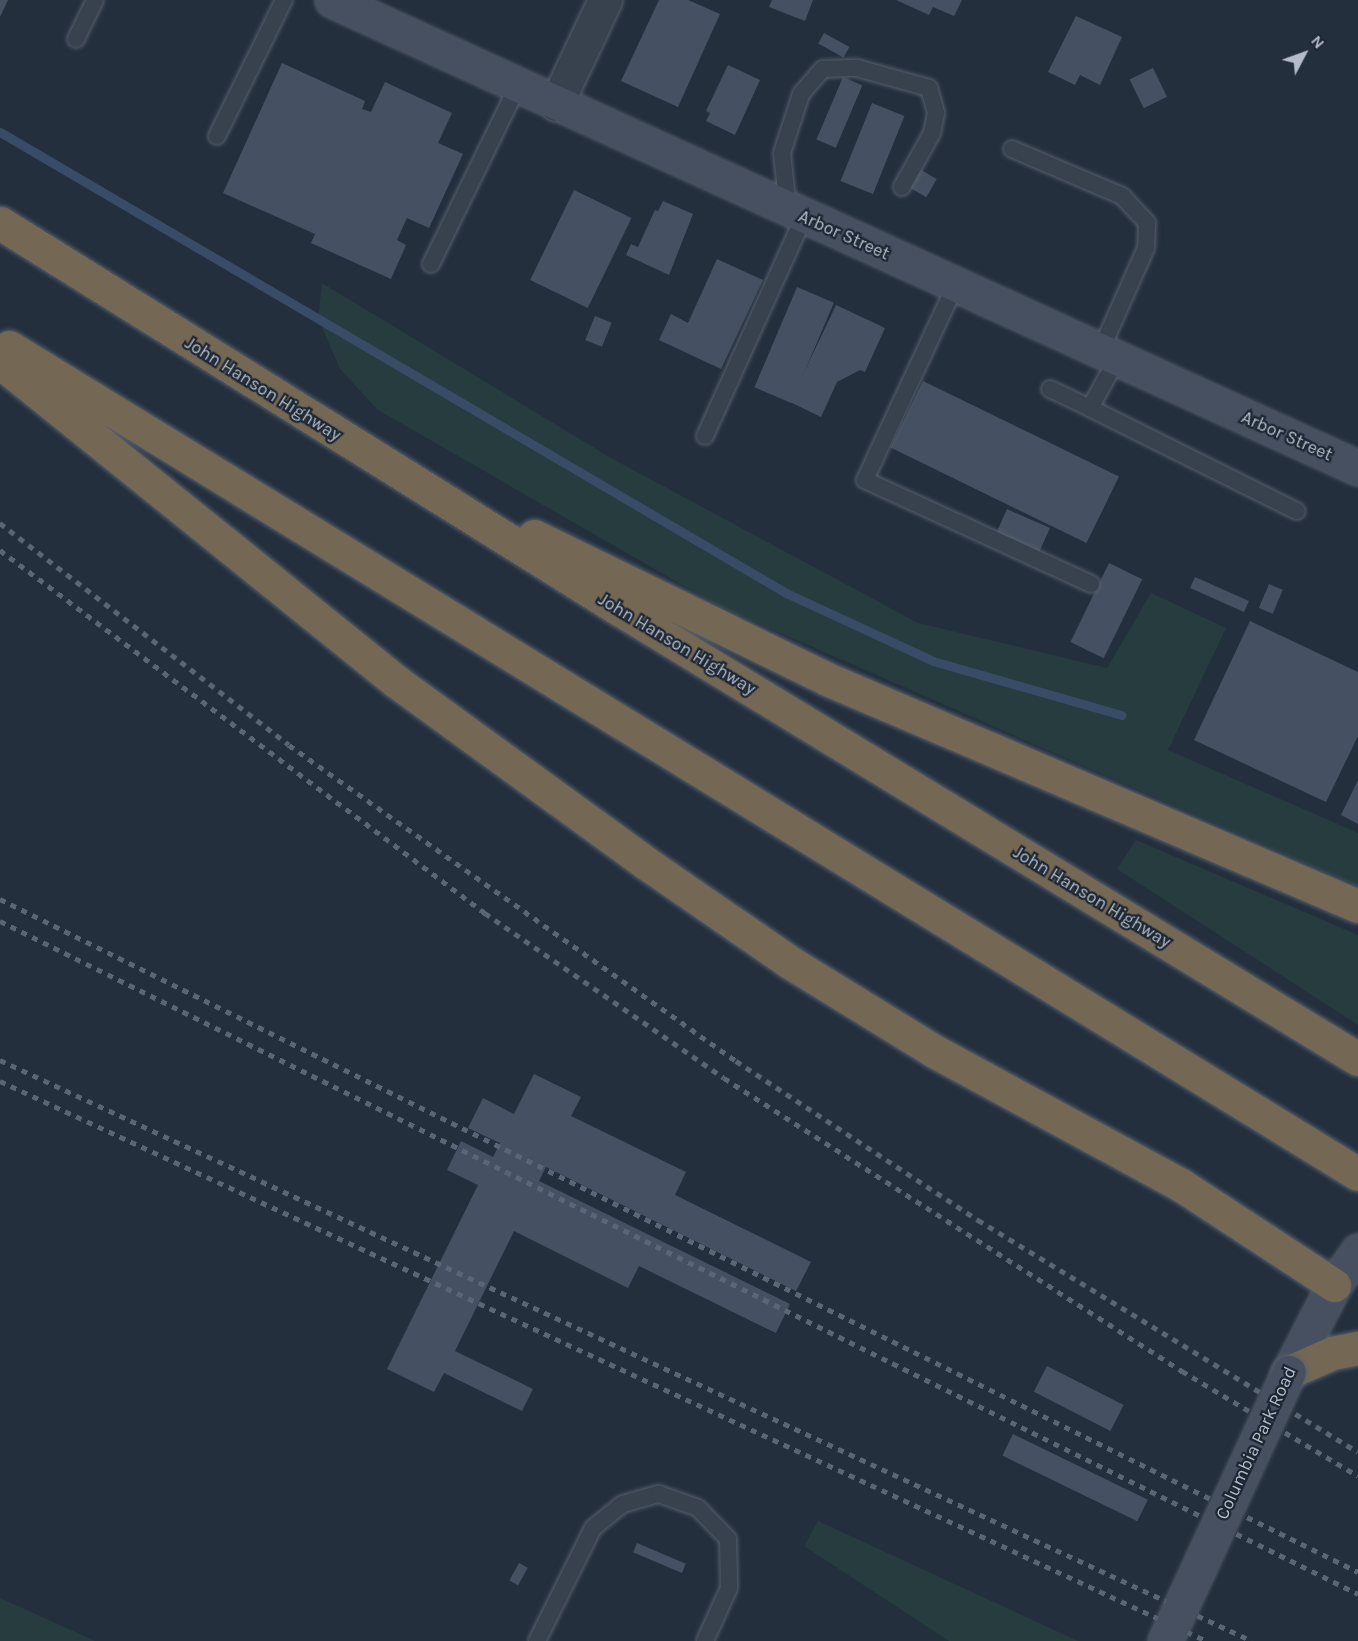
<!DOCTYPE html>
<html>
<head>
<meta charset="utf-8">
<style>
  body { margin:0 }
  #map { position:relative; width:1358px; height:1641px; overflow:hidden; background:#242f3e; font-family:Karla,sans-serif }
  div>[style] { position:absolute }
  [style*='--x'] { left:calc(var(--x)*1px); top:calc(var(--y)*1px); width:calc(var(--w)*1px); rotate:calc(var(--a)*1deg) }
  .green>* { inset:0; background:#263c3f }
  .stream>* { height:9px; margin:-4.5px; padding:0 4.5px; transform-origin:4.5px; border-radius:4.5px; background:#394c67 }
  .building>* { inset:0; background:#455162; transform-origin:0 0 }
  .roads { filter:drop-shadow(0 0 2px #565f6c) drop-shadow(0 0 2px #565f6c) }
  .lane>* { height:16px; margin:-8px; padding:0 8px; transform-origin:8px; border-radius:8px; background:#38414e }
  .street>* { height:33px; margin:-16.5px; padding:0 16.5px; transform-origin:16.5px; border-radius:16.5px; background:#38414e }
  .secondary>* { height:33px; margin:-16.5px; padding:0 16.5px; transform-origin:16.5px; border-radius:16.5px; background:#465061 }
  .highway>* { height:33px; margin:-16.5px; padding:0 16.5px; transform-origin:16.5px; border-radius:16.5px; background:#746855 }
  .rail>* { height:4.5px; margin-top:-2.25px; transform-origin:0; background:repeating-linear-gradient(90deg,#5a6575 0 6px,transparent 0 12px) }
  .bridges { filter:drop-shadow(0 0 2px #565f6c) drop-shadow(0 0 2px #565f6c) }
  .secondary-bridge>* { height:33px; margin:-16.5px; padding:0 16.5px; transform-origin:16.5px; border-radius:16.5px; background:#465061 }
  span { translate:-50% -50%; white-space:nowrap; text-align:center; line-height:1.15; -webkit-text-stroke:4.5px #1d2633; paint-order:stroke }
  .street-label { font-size:18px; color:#b4bcc9 }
  .north { position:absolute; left:1274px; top:24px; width:60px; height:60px; -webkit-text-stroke:4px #1d2633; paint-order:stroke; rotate:49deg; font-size:16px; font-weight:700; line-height:24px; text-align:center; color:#b4bcc9 }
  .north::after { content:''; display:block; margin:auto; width:21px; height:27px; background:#b4bcc9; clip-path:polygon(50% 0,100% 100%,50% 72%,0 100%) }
</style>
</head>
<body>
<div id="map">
  <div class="green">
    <div style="clip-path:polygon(322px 283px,611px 458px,918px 623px,1107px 668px,1151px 593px,1226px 628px,1168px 750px,1358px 833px,1358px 886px,719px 606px,378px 410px,340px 369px,318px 318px)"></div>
    <div style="clip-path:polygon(1136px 840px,1358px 935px,1358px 1025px,1117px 869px)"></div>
    <div style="clip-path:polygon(818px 1521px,1078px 1641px,949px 1641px,804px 1546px)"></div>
    <div style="clip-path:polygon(0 1598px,95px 1641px,0 1641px)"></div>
  </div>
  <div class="stream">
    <div style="--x:0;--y:132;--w:911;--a:30.39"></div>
    <div style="--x:786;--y:593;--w:162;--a:24.8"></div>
    <div style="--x:933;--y:661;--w:196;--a:16"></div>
  </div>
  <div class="building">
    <div style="clip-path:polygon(0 0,8px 0,0 17px)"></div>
    <div style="clip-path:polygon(659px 0,688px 0,720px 14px,678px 107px,621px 81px)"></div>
    <div style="clip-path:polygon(772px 0,813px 0,805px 21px,769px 7px)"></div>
    <div style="clip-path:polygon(896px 0,962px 0,954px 16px,933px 7px,929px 15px)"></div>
    <div style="clip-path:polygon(1076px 16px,1122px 37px,1100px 85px,1080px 75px,1075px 85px,1048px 72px)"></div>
    <div style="left:824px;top:33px;width:29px;height:12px;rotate:29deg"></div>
    <div style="clip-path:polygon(282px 63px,365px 101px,362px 109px,371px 112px,385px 82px,452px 113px,438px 143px,463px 154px,429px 228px,407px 218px,397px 240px,406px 245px,391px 279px,311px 243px,315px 234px,223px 193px)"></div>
    <div style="clip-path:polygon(728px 65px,760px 80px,735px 135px,706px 121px,710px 113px,706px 111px)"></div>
    <div style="left:1153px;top:68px;width:32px;height:26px;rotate:64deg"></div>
    <div style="left:843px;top:77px;width:21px;height:68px;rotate:23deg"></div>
    <div style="left:872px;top:103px;width:35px;height:84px;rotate:22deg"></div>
    <div style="left:916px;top:167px;width:24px;height:21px;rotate:30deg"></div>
    <div style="left:574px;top:190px;width:64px;height:100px;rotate:26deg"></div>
    <div style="clip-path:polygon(663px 201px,693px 214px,669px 275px,626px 255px,631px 244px,638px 247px,655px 210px,658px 211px)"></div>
    <div style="clip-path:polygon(717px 259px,763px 280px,721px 369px,659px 340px,671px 314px,688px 323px)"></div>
    <div style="left:797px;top:287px;width:40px;height:109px;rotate:23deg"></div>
    <div style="clip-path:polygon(836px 305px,885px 328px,865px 372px,860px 370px,837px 382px,821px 417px,790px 402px)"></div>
    <div style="left:595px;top:316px;width:18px;height:26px;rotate:22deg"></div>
    <div style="left:923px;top:381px;width:218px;height:74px;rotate:26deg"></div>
    <div style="left:1007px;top:509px;width:47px;height:32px;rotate:24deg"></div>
    <div style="left:1109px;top:563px;width:37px;height:88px;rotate:26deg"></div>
    <div style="left:1195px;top:577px;width:59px;height:12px;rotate:24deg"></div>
    <div style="left:1269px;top:584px;width:15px;height:26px;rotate:23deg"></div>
    <div style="clip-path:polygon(1250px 621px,1358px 672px,1358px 736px,1326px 802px,1194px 740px)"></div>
    <div style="clip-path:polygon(1358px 780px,1358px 824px,1341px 815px)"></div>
    <div style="clip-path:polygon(534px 1074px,581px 1097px,571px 1116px,686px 1172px,675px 1195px,811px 1262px,796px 1291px,546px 1167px,539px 1181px,790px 1304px,776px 1333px,639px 1266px,628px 1288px,514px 1231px,455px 1351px,533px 1389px,522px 1411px,444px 1373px,434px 1392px,387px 1369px,478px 1185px,447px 1170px,461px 1141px,493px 1157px,500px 1143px,468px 1128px,483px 1098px,514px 1114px)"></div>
    <div style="left:1047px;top:1366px;width:86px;height:29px;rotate:27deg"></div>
    <div style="left:1013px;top:1434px;width:150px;height:24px;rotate:26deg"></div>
    <div style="left:637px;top:1543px;width:53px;height:10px;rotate:23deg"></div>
    <div style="left:519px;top:1563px;width:10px;height:20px;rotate:29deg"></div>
  </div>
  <div class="roads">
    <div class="lane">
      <div style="--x:76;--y:39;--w:43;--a:-64"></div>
      <div style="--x:217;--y:136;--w:152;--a:-63.8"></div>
      <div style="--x:1012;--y:149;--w:120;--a:23.1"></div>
      <div style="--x:1122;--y:196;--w:37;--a:47"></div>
      <div style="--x:1147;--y:223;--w:25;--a:92"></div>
      <div style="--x:1146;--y:248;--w:114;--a:113.9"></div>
      <div style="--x:788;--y:209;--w:56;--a:-96.1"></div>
      <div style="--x:782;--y:153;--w:62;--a:-72.1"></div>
      <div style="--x:801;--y:94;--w:33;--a:-49"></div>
      <div style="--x:823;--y:69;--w:34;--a:-2"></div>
      <div style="--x:857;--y:68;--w:75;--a:15.5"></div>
      <div style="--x:929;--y:88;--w:26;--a:74"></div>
      <div style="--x:936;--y:113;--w:20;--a:101"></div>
      <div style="--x:932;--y:133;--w:62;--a:119.1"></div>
      <div style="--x:431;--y:264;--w:198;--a:-64"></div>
      <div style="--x:955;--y:286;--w:214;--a:114.9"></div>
      <div style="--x:865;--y:480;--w:249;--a:24.7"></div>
      <div style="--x:1117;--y:359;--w:56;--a:118.9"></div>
      <div style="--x:1090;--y:408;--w:231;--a:26.5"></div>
      <div style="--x:1050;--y:389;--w:44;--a:25.4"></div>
      <div style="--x:705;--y:436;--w:240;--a:-65.7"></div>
      <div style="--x:537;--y:1641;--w:126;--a:-63.6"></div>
      <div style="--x:593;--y:1528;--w:38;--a:-39"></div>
      <div style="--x:623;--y:1504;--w:37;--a:-16"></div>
      <div style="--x:659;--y:1494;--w:41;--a:19.7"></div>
      <div style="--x:698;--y:1508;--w:43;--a:45.9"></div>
      <div style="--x:728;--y:1539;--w:49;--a:88.8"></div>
      <div style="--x:729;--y:1588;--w:58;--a:114.4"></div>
    </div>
    <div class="street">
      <div style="--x:556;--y:104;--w:115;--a:-64.8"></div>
    </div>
    <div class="secondary">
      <div style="--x:332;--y:0;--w:1128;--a:24.52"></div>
      <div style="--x:1289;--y:1372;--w:98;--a:-62.7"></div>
      <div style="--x:1334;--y:1285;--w:42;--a:-54.8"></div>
    </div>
    <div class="highway">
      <div style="--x:0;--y:223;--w:729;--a:31.95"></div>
      <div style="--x:619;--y:609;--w:865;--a:31.34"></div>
      <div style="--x:9;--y:347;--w:1582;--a:31.51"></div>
      <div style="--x:0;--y:362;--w:510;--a:38.87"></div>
      <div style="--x:397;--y:682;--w:308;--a:36"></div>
      <div style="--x:646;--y:863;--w:176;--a:34.6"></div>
      <div style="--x:791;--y:963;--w:168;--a:31.6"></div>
      <div style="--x:934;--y:1051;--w:281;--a:28.5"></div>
      <div style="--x:1181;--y:1185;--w:183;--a:33.2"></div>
      <div style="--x:534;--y:536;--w:326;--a:26"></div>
      <div style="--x:827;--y:679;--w:577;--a:23.15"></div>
      <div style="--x:1289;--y:1372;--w:47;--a:-23.8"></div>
      <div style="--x:1332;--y:1353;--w:26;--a:-11"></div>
    </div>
  </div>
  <div class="rail">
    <div style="--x:0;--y:523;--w:364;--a:37.5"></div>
    <div style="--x:289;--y:745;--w:547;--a:35.26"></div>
    <div style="--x:736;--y:1061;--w:290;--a:33.3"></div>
    <div style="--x:978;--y:1220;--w:445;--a:31.4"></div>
    <div style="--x:0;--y:550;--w:606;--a:36.81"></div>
    <div style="--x:485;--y:913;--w:290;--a:34.6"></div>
    <div style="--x:724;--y:1078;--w:544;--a:32.61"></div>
    <div style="--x:1182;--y:1371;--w:205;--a:30.8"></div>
    <div style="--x:0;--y:899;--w:1516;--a:26.36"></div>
    <div style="--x:0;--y:921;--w:1516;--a:26.36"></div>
    <div style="--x:0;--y:1060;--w:1380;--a:24.89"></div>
    <div style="--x:0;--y:1081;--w:1331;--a:24.89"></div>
  </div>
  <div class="bridges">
    <div class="secondary-bridge">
      <div style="--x:1165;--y:1641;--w:296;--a:-65.3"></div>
    </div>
  </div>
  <div class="street-label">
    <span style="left:844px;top:235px;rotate:24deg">Arbor Street</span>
    <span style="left:263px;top:389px;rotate:32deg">John Hanson Highway</span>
    <span style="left:1287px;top:436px;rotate:24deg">Arbor Street</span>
    <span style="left:677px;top:644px;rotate:31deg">John Hanson Highway</span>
    <span style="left:1092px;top:897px;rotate:31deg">John Hanson Highway</span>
    <span style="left:1256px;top:1443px;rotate:-65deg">Columbia Park Road</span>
  </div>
  <div class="north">N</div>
</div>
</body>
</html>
